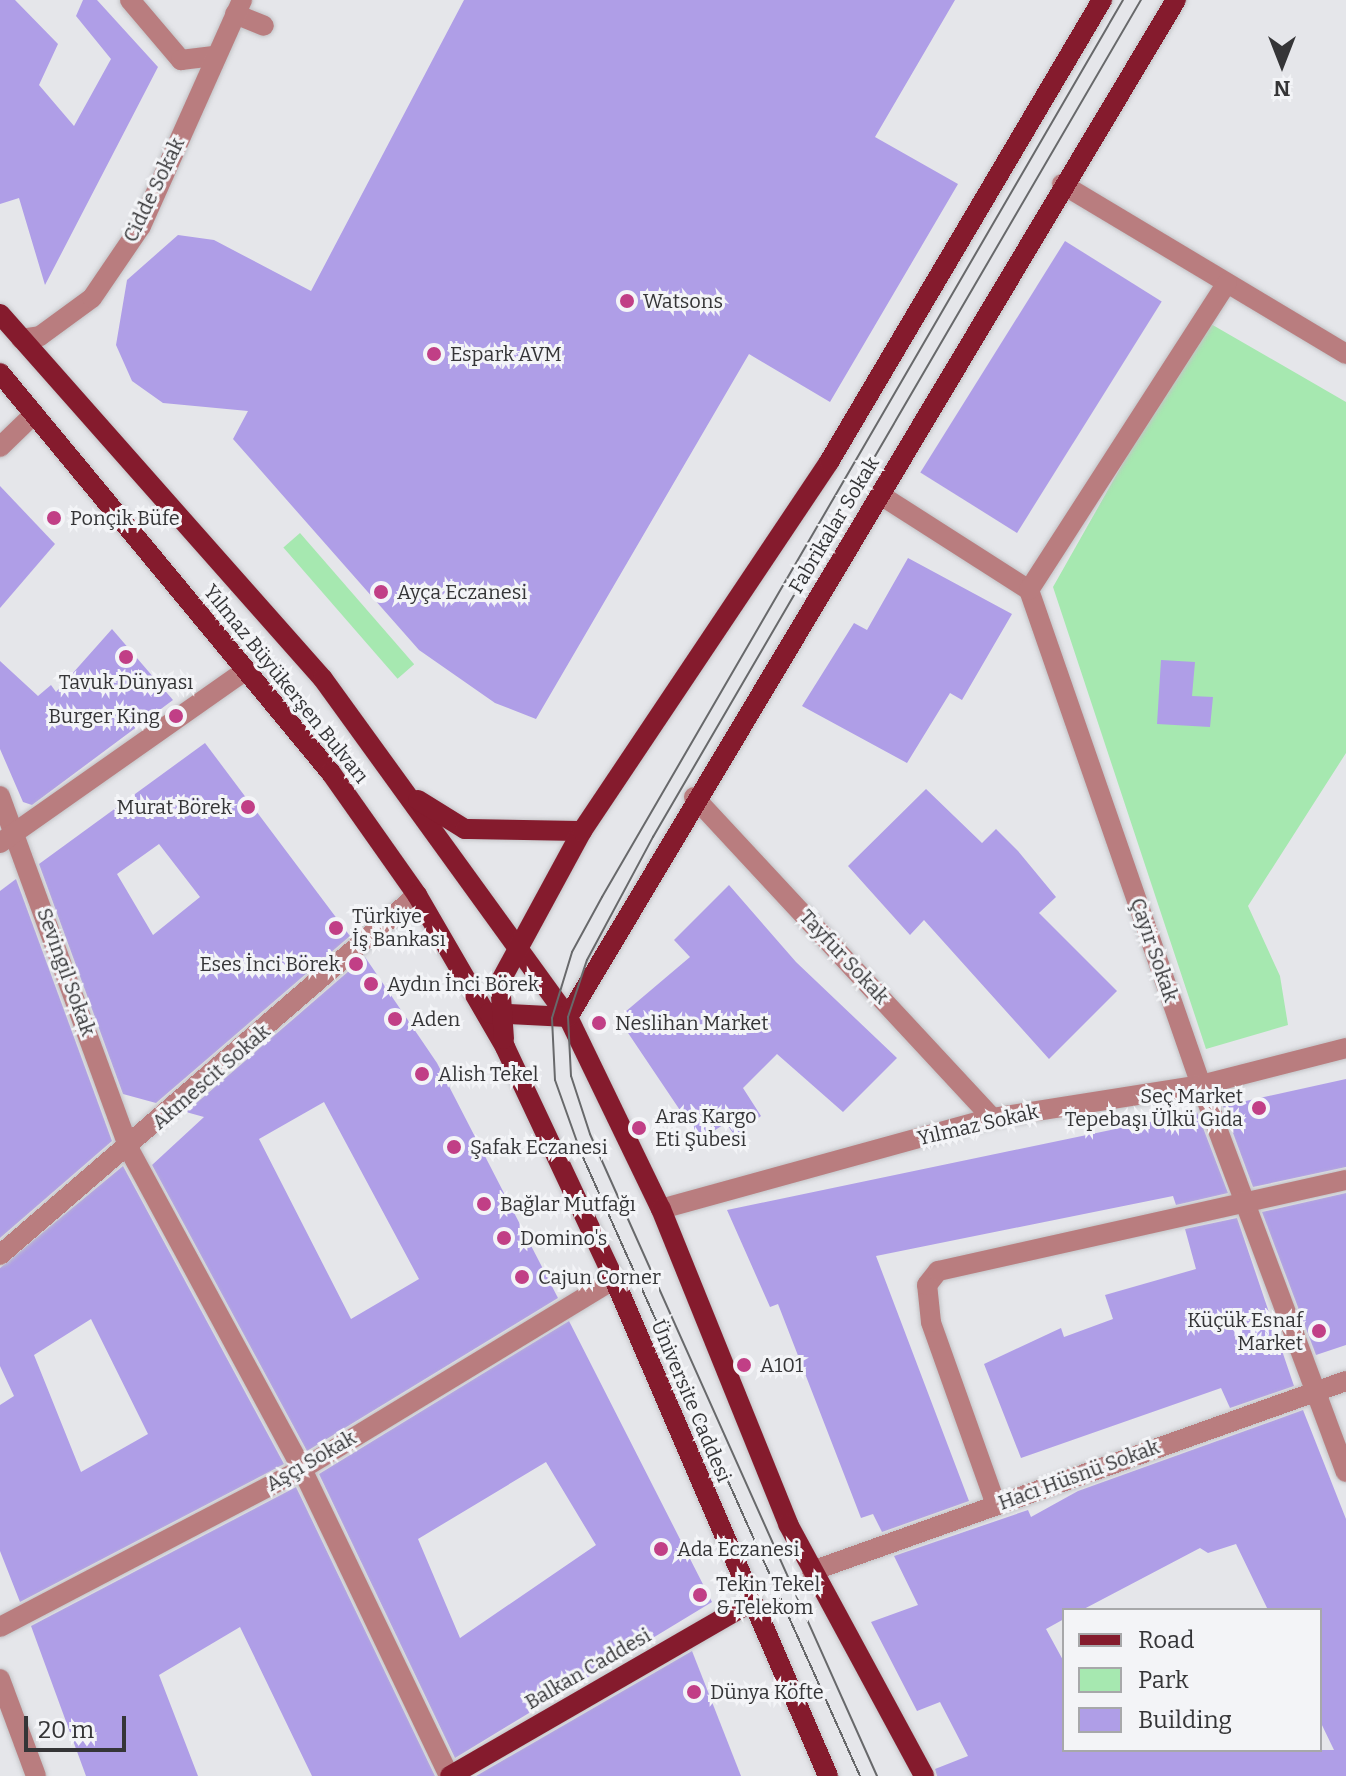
<!DOCTYPE html>
<html>
<head>
<meta charset="utf-8">
<style>
  body { margin:0 }
  #map { position:relative; width:1346px; height:1776px; overflow:hidden; background:#e5e6ea; font-family:Bitter,serif }
  div>[style] { position:absolute }
  [style*='--x'] { left:calc(var(--x)*1px); top:calc(var(--y)*1px); width:calc(var(--w)*1px); rotate:calc(var(--a)*1deg) }
  .green>* { inset:0; background:#a6e8b0; transform-origin:0 0 }
  .building>* { inset:0; background:#af9ee7; transform-origin:0 0 }
  .roads { filter:drop-shadow(0 0 2px #c2c3c6) drop-shadow(0 0 2px #c2c3c6) }
  .minor>* { height:20px; margin:-10px; padding:0 10px; transform-origin:10px; border-radius:10px; background:#b97d7f }
  .major>* { height:20px; margin:-10px; padding:0 10px; transform-origin:10px; border-radius:10px; background:#851b2d }
  .tram>* { height:2px; margin:-1px; padding:0 1px; transform-origin:1px; border-radius:1px; background:#68696b }
  .dots>* { width:22px; height:22px; translate:-50% -50%; box-sizing:border-box; border:4px solid #f3f4f7; border-radius:50% }
  span { translate:-50% -50%; white-space:nowrap; text-align:center; line-height:1.15; -webkit-text-stroke:6px #f3f4f7; paint-order:stroke }
  .street-label { font-size:20px; color:#353537 }
  .poi-label { font-size:20px; color:#353537 }
  .left { translate:0 -50%; text-align:left }
  .right { translate:-100% -50%; text-align:right }
  .legend { position:absolute; left:1062px; top:1608px; width:260px; height:144px; box-sizing:border-box; background:#f3f4f7; border:2px solid #a7a8aa; margin:0; padding:10px 14px; list-style:none; font-size:24px; color:#353537 }
  .legend li { display:flex; align-items:center; gap:16px; height:40px }
  .legend b { width:40px; border:2px solid #a7a8aa }
  .north { position:absolute; left:1242px; top:24px; width:80px; height:80px; -webkit-text-stroke:6px #f3f4f7; paint-order:stroke; rotate:180deg; font-size:22px; font-weight:700; line-height:32px; text-align:center; color:#353537 }
  .north::after { content:''; display:block; margin:auto; width:28px; height:36px; background:#353537; clip-path:polygon(50% 0,100% 100%,50% 72%,0 100%) }
  .scale { position:absolute; left:24px; top:1716px; width:102px; height:36px; box-sizing:border-box; border:4px solid #353537; border-top:0; padding-left:10px; font-size:24px; line-height:28px; white-space:nowrap; color:#353537; -webkit-text-stroke:6px #f3f4f7; paint-order:stroke }
</style>
</head>
<body>
<div id="map">
  <div class="green">
    <div style="clip-path:polygon(1204px 320px,1346px 402px,1346px 753px,1248px 906px,1280px 976px,1288px 1025px,1206px 1049px,1053px 587px)"></div>
    <div style="left:300px;top:533px;width:174px;height:22px;rotate:49deg"></div>
  </div>
  <div class="building">
    <div style="clip-path:polygon(0 0,15px 0,58px 44px,39px 85px,74px 126px,111px 59px,76px 16px,83px 0,97px 0,158px 67px,45px 285px,19px 198px,0 204px)"></div>
    <div style="clip-path:polygon(464px 0,955px 0,875px 137px,958px 184px,830px 402px,749px 354px,536px 719px,495px 703px,419px 650px,233px 439px,248px 411px,163px 403px,132px 381px,116px 345px,127px 280px,178px 235px,214px 240px,311px 291px)"></div>
    <div style="left:1065px;top:241px;width:114px;height:273px;rotate:32deg"></div>
    <div style="clip-path:polygon(0 486px,55px 544px,0 608px)"></div>
    <div style="clip-path:polygon(908px 558px,1012px 614px,962px 700px,950px 693px,907px 763px,802px 706px,854px 623px,867px 630px)"></div>
    <div style="clip-path:polygon(112px 629px,173px 700px,32px 805px,23px 802px,0 749px,0 661px,38px 696px,51px 685px,56px 692px)"></div>
    <div style="clip-path:polygon(1161px 660px,1195px 662px,1192px 696px,1213px 697px,1210px 727px,1157px 724px)"></div>
    <div style="clip-path:polygon(evenodd,205px 743px,350px 936px,156px 1103px,123px 1094px,39px 864px,205px 743px,159px 844px,200px 897px,153px 935px,117px 874px,159px 844px)"></div>
    <div style="clip-path:polygon(926px 789px,982px 843px,996px 829px,1018px 851px,1056px 897px,1039px 913px,1117px 991px,1049px 1059px,924px 920px,910px 935px,848px 866px)"></div>
    <div style="clip-path:polygon(16px 879px,112px 1141px,0 1238px,0 891px)"></div>
    <div style="clip-path:polygon(729px 885px,796px 962px,897px 1058px,843px 1112px,777px 1054px,743px 1088px,761px 1116px,735px 1136px,726px 1123px,700px 1140px,618px 1018px,690px 957px,674px 940px)"></div>
    <div style="clip-path:polygon(evenodd,365px 957px,437px 1063px,558px 1298px,307px 1451px,152px 1165px,204px 1117px,186px 1112px,365px 957px,324px 1102px,419px 1279px,351px 1319px,259px 1139px,324px 1102px)"></div>
    <div style="clip-path:polygon(1346px 1079px,1346px 1167px,1253px 1187px,1223px 1106px)"></div>
    <div style="clip-path:polygon(1197px 1112px,1228px 1193px,1176px 1205px,1173px 1196px,876px 1256px,969px 1501px,882px 1532px,873px 1514px,861px 1518px,778px 1304px,770px 1307px,727px 1210px)"></div>
    <div style="clip-path:polygon(evenodd,123px 1166px,284px 1464px,20px 1602px,0 1551px,0 1405px,14px 1396px,0 1366px,0 1268px,123px 1166px,91px 1319px,148px 1434px,81px 1472px,34px 1355px,91px 1319px)"></div>
    <div style="clip-path:polygon(1346px 1193px,1346px 1345px,1316px 1355px,1262px 1212px)"></div>
    <div style="clip-path:polygon(1237px 1218px,1294px 1386px,1230px 1408px,1221px 1388px,1021px 1458px,984px 1364px,1061px 1328px,1064px 1337px,1113px 1319px,1105px 1295px,1196px 1269px,1185px 1229px)"></div>
    <div style="clip-path:polygon(evenodd,569px 1321px,712px 1602px,455px 1758px,319px 1474px,569px 1321px,546px 1462px,596px 1545px,460px 1638px,418px 1539px,546px 1462px)"></div>
    <div style="clip-path:polygon(evenodd,1303px 1410px,1346px 1519px,1346px 1776px,937px 1776px,935px 1769px,968px 1756px,940px 1702px,917px 1711px,871px 1622px,918px 1605px,894px 1556px,1028px 1510px,1031px 1517px,1078px 1491px,1303px 1410px,1236px 1544px,1268px 1610px,1320px 1610px,1320px 1721px,1334px 1750px,1064px 1750px,1064px 1662px,1046px 1629px,1064px 1619px,1064px 1610px,1082px 1610px,1200px 1548px,1208px 1553px,1236px 1544px)"></div>
    <div style="clip-path:polygon(296px 1487px,435px 1776px,312px 1776px,240px 1627px,159px 1675px,198px 1776px,86px 1776px,31px 1626px)"></div>
    <div style="clip-path:polygon(692px 1651px,741px 1776px,476px 1776px)"></div>
  </div>
  <div class="roads">
    <div class="minor">
      <div style="--x:130;--y:0;--w:79;--a:49.6"></div>
      <div style="--x:181;--y:60;--w:33;--a:-7"></div>
      <div style="--x:235;--y:14;--w:31;--a:22"></div>
      <div style="--x:1062;--y:184;--w:331;--a:30.9"></div>
      <div style="--x:21;--y:339;--w:19;--a:-9"></div>
      <div style="--x:40;--y:336;--w:64;--a:-36.2"></div>
      <div style="--x:92;--y:298;--w:87;--a:-55.8"></div>
      <div style="--x:141;--y:226;--w:248;--a:-65.9"></div>
      <div style="--x:0;--y:447;--w:47;--a:-44.1"></div>
      <div style="--x:882;--y:496;--w:174;--a:32.6"></div>
      <div style="--x:1029;--y:590;--w:524;--a:70.84"></div>
      <div style="--x:1201;--y:1085;--w:413;--a:69.5"></div>
      <div style="--x:1029;--y:590;--w:365;--a:-57.2"></div>
      <div style="--x:0;--y:796;--w:376;--a:69.9"></div>
      <div style="--x:129;--y:1149;--w:364;--a:61.6"></div>
      <div style="--x:302;--y:1469;--w:340;--a:64.4"></div>
      <div style="--x:694;--y:797;--w:438;--a:47.1"></div>
      <div style="--x:0;--y:843;--w:299;--a:-35.1"></div>
      <div style="--x:661;--y:1209;--w:343;--a:-15.4"></div>
      <div style="--x:992;--y:1118;--w:212;--a:-9"></div>
      <div style="--x:1201;--y:1085;--w:150;--a:-14.3"></div>
      <div style="--x:0;--y:1255;--w:551;--a:-40.8"></div>
      <div style="--x:996;--y:1505;--w:194;--a:-109.6"></div>
      <div style="--x:931;--y:1322;--w:37;--a:-96"></div>
      <div style="--x:927;--y:1285;--w:18;--a:-52"></div>
      <div style="--x:938;--y:1271;--w:418;--a:-12.6"></div>
      <div style="--x:812;--y:1571;--w:567;--a:-19.59"></div>
      <div style="--x:0;--y:1627;--w:341;--a:-27.6"></div>
      <div style="--x:302;--y:1469;--w:365;--a:-31.3"></div>
      <div style="--x:0;--y:1679;--w:103;--a:69.6"></div>
    </div>
    <div class="major">
      <div style="--x:0;--y:314;--w:487;--a:48.5"></div>
      <div style="--x:323;--y:679;--w:417;--a:54.1"></div>
      <div style="--x:568;--y:1017;--w:213;--a:64.2"></div>
      <div style="--x:661;--y:1209;--w:340;--a:68"></div>
      <div style="--x:788;--y:1524;--w:286;--a:61.6"></div>
      <div style="--x:0;--y:373;--w:519;--a:50.39"></div>
      <div style="--x:331;--y:773;--w:149;--a:54.8"></div>
      <div style="--x:417;--y:895;--w:176;--a:59.9"></div>
      <div style="--x:505;--y:1047;--w:256;--a:64.8"></div>
      <div style="--x:614;--y:1279;--w:541;--a:66.7"></div>
      <div style="--x:418;--y:800;--w:55;--a:31.7"></div>
      <div style="--x:465;--y:829;--w:117;--a:1"></div>
      <div style="--x:489;--y:1013;--w:79;--a:2.9"></div>
      <div style="--x:568;--y:1017;--w:1185;--a:-59.13"></div>
      <div style="--x:504;--y:1039;--w:57;--a:-94"></div>
      <div style="--x:500;--y:982;--w:172;--a:-61.5"></div>
      <div style="--x:582;--y:831;--w:444;--a:-56.2"></div>
      <div style="--x:829;--y:462;--w:537;--a:-59.42"></div>
      <div style="--x:450;--y:1776;--w:346;--a:-30"></div>
    </div>
  </div>
  <div class="tram">
    <div style="--x:860;--y:1776;--w:683;--a:-114.12"></div>
    <div style="--x:581;--y:1153;--w:77;--a:-109.6"></div>
    <div style="--x:555;--y:1080;--w:62;--a:-92.8"></div>
    <div style="--x:552;--y:1018;--w:69;--a:-73.1"></div>
    <div style="--x:572;--y:952;--w:63;--a:-61.4"></div>
    <div style="--x:602;--y:897;--w:1037;--a:-59.85"></div>
    <div style="--x:877;--y:1776;--w:703;--a:-114.09"></div>
    <div style="--x:590;--y:1134;--w:61;--a:-108.1"></div>
    <div style="--x:571;--y:1076;--w:59;--a:-92.9"></div>
    <div style="--x:568;--y:1017;--w:60;--a:-71.6"></div>
    <div style="--x:587;--y:960;--w:140;--a:-61.8"></div>
    <div style="--x:653;--y:837;--w:969;--a:-59.76"></div>
  </div>
  <div class="dots">
    <div style="left:627px;top:301px;background:#c13f86"></div>
    <div style="left:434px;top:354px;background:#c13f86"></div>
    <div style="left:54px;top:518px;background:#c13f86"></div>
    <div style="left:381px;top:592px;background:#c13f86"></div>
    <div style="left:126px;top:657px;background:#c13f86"></div>
    <div style="left:176px;top:716px;background:#c13f86"></div>
    <div style="left:248px;top:807px;background:#c13f86"></div>
    <div style="left:336px;top:928px;background:#c13f86"></div>
    <div style="left:356px;top:964px;background:#c13f86"></div>
    <div style="left:371px;top:984px;background:#c13f86"></div>
    <div style="left:395px;top:1019px;background:#c13f86"></div>
    <div style="left:599px;top:1023px;background:#c13f86"></div>
    <div style="left:422px;top:1074px;background:#c13f86"></div>
    <div style="left:1259px;top:1108px;background:#c13f86"></div>
    <div style="left:639px;top:1128px;background:#c13f86"></div>
    <div style="left:454px;top:1147px;background:#c13f86"></div>
    <div style="left:484px;top:1204px;background:#c13f86"></div>
    <div style="left:504px;top:1238px;background:#c13f86"></div>
    <div style="left:522px;top:1277px;background:#c13f86"></div>
    <div style="left:1319px;top:1331px;background:#c13f86"></div>
    <div style="left:744px;top:1365px;background:#c13f86"></div>
    <div style="left:661px;top:1549px;background:#c13f86"></div>
    <div style="left:700px;top:1595px;background:#c13f86"></div>
    <div style="left:694px;top:1692px;background:#c13f86"></div>
  </div>
  <div class="street-label">
    <span style="left:154px;top:190px;rotate:-64deg">Cidde Sokak</span>
    <span style="left:834px;top:525px;rotate:-59deg">Fabrikalar Sokak</span>
    <span style="left:286px;top:684px;rotate:51deg">Yılmaz Büyükerşen Bulvarı</span>
    <span style="left:1154px;top:950px;rotate:71deg">Çayır Sokak</span>
    <span style="left:844px;top:957px;rotate:47deg">Tayfur Sokak</span>
    <span style="left:66px;top:972px;rotate:70deg">Sevingil Sokak</span>
    <span style="left:211px;top:1077px;rotate:-41deg">Akmescit Sokak</span>
    <span style="left:978px;top:1125px;rotate:-13deg">Yılmaz Sokak</span>
    <span style="left:691px;top:1401px;rotate:67deg">Üniversite Caddesi</span>
    <span style="left:311px;top:1461px;rotate:-30deg">Aşçı Sokak</span>
    <span style="left:1079px;top:1475px;rotate:-20deg">Hacı Hüsnü Sokak</span>
    <span style="left:588px;top:1669px;rotate:-30deg">Balkan Caddesi</span>
  </div>
  <div class="poi-label">
    <span class="left" style="left:643px;top:301px">Watsons</span>
    <span class="left" style="left:450px;top:354px">Espark AVM</span>
    <span class="left" style="left:70px;top:518px">Ponçik Büfe</span>
    <span class="left" style="left:397px;top:592px">Ayça Eczanesi</span>
    <span style="left:126px;top:682px">Tavuk Dünyası</span>
    <span class="right" style="left:160px;top:716px">Burger King</span>
    <span class="right" style="left:232px;top:807px">Murat Börek</span>
    <span class="left" style="left:352px;top:928px">Türkiye<br>İş Bankası</span>
    <span class="right" style="left:340px;top:964px">Eses İnci Börek</span>
    <span class="left" style="left:387px;top:984px">Aydın İnci Börek</span>
    <span class="left" style="left:411px;top:1019px">Aden</span>
    <span class="left" style="left:615px;top:1023px">Neslihan Market</span>
    <span class="left" style="left:438px;top:1074px">Alish Tekel</span>
    <span class="right" style="left:1243px;top:1108px">Seç Market<br>Tepebaşı Ülkü Gıda</span>
    <span class="left" style="left:655px;top:1128px">Aras Kargo<br>Eti Şubesi</span>
    <span class="left" style="left:470px;top:1147px">Şafak Eczanesi</span>
    <span class="left" style="left:500px;top:1204px">Bağlar Mutfağı</span>
    <span class="left" style="left:520px;top:1238px">Domino's</span>
    <span class="left" style="left:538px;top:1277px">Cajun Corner</span>
    <span class="right" style="left:1303px;top:1332px">Küçük Esnaf<br>Market</span>
    <span class="left" style="left:760px;top:1365px">A101</span>
    <span class="left" style="left:677px;top:1549px">Ada Eczanesi</span>
    <span class="left" style="left:716px;top:1596px">Tekin Tekel<br>&amp; Telekom</span>
    <span class="left" style="left:710px;top:1692px">Dünya Köfte</span>
  </div>
  <ul class="legend">
  <li><b style="height:10px;background:#851b2d"></b>Road</li>
  <li><b style="height:22px;background:#a6e8b0"></b>Park</li>
  <li><b style="height:22px;background:#af9ee7"></b>Building</li>
  </ul>
  <div class="north">N</div>
  <div class="scale">20 m</div>
</div>
</body>
</html>
